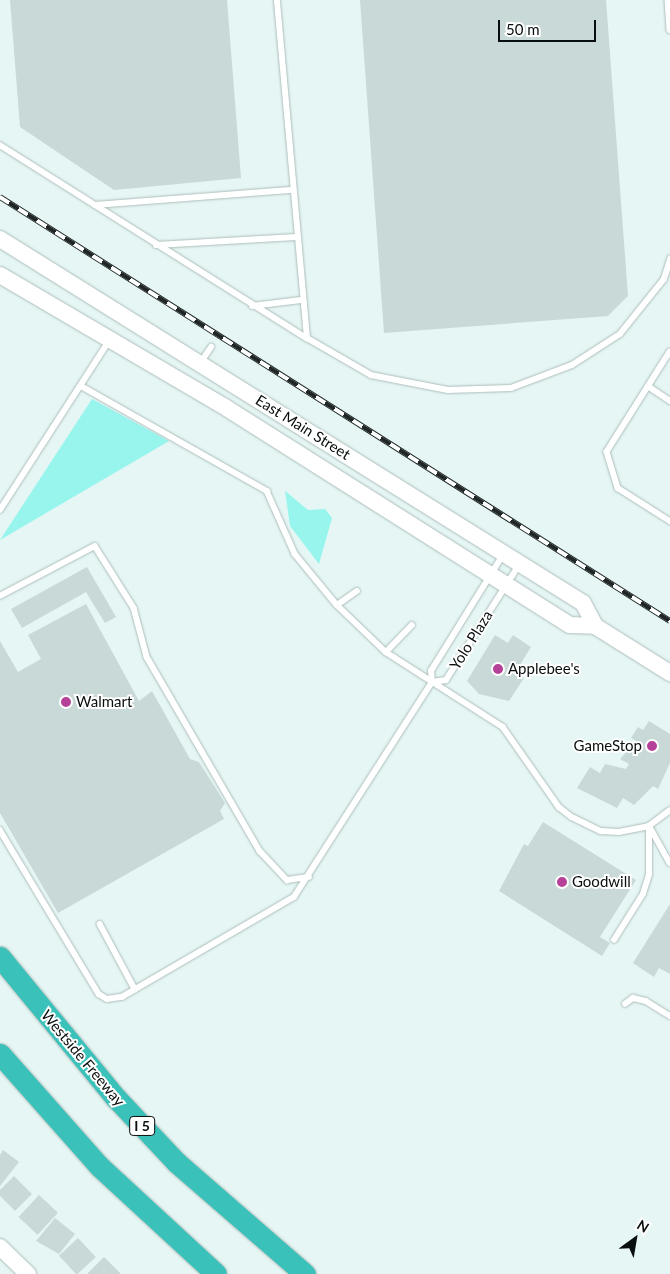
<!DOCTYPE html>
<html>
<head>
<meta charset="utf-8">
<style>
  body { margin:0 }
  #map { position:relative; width:670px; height:1274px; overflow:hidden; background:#e5f6f4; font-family:Lato,sans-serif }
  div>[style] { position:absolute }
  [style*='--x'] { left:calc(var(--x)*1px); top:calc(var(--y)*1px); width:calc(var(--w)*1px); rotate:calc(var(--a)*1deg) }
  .green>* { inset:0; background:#97f5ee }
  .building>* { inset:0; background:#c9d9d7; transform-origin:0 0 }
  .roads { filter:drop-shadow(0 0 1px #adbdbb) drop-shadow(0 0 1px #adbdbb) }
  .lane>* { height:5.5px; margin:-2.75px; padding:0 2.75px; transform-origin:2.75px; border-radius:2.75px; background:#fff }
  .secondary>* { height:16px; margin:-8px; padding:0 8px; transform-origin:8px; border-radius:8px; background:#fff }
  .highway>* { height:21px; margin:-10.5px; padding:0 10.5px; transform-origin:10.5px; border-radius:10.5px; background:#3ac2ba }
  .rail>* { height:5.5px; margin-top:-2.75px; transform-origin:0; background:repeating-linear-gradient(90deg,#fff 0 11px,#202626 0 22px); box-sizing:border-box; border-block:1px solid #202626 }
  .dots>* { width:14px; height:14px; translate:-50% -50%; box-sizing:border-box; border:2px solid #fff; border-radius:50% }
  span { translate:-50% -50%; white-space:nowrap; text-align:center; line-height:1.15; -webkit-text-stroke:4px #fff; paint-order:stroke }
  .shield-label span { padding:1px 4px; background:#fff; border:1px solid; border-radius:4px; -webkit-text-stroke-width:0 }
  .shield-label { font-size:14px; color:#090e0e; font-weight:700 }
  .street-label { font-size:15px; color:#090e0e }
  .poi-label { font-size:15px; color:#090e0e }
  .left { translate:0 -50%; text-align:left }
  .right { translate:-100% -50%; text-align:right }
  .north { position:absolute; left:610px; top:1214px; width:50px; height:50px; -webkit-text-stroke:4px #fff; paint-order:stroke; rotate:32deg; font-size:14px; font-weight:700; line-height:20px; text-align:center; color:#090e0e }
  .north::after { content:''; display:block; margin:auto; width:18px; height:22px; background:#090e0e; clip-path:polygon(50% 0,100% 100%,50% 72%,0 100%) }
  .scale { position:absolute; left:498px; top:20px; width:98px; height:22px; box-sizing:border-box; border:2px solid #090e0e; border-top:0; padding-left:6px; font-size:15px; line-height:18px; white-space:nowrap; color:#090e0e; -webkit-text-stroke:4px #fff; paint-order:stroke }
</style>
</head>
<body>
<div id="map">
  <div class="green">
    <div style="clip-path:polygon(92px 399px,169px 441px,0 540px)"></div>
    <div style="clip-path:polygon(285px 491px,308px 510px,325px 509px,332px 518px,319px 564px,290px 526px)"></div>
  </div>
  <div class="building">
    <div style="clip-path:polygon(10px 0,227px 0,241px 178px,114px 190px,20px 127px)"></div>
    <div style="clip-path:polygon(360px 0,606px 0,628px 296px,608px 316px,384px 333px)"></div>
    <div style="clip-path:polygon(87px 567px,116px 617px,105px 623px,86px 592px,22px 628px,11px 609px)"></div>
    <div style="clip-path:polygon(86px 604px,139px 701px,152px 691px,190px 759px,199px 762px,225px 803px,220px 811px,224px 819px,58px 913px,0 813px,0 641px,18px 672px,41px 659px,28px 635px)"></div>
    <div style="clip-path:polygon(495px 635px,508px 643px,513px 635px,531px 647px,515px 673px,524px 678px,509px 701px,479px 694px,467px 681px)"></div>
    <div style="clip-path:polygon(649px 721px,670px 734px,670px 763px,658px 789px,653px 786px,634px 805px,623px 798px,617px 808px,577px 788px,590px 767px,600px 773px,605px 764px,626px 769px,629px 764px,620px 759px,636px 741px,631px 738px,638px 727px,643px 730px)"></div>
    <div style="clip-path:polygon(543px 822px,636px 880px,600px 937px,610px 943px,602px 956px,499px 891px,524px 844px,528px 846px)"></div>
    <div style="clip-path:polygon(670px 904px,670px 974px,659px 968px,654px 977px,633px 963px)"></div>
    <div style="clip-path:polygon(3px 1150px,19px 1162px,0 1186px,0 1155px)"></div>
    <div style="clip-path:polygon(14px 1176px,32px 1194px,15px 1211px,0 1196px,0 1190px)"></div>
    <div style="left:39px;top:1195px;width:26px;height:30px;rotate:43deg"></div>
    <div style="clip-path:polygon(55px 1218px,75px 1234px,59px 1254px,36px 1241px)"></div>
    <div style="left:78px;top:1238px;width:26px;height:26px;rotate:47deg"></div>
    <div style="clip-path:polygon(104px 1257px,121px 1274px,87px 1274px)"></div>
  </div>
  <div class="roads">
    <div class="lane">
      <div style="--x:668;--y:0;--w:30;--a:86"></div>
      <div style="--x:0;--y:145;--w:363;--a:32.2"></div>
      <div style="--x:307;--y:338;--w:339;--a:-95.1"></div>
      <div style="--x:95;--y:205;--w:198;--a:-4.4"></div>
      <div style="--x:156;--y:245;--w:140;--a:-3.3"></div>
      <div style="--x:252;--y:306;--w:49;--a:-7"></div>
      <div style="--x:307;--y:338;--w:74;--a:30"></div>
      <div style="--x:371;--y:375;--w:78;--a:11"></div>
      <div style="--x:448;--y:390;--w:63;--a:-1.8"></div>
      <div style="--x:511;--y:388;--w:65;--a:-20.7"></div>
      <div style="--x:572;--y:365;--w:57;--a:-32.9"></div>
      <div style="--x:620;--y:334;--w:70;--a:-51.3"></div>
      <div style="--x:664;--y:279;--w:21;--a:-73"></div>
      <div style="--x:670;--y:352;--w:118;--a:122.2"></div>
      <div style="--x:607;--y:452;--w:38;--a:73"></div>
      <div style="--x:618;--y:488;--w:62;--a:32.4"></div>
      <div style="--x:201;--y:362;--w:18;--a:-56"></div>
      <div style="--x:81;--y:386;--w:214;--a:29.4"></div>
      <div style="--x:267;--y:491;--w:69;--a:66"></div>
      <div style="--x:295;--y:554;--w:66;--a:50.5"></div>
      <div style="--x:337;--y:605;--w:68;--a:43.8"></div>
      <div style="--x:386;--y:652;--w:139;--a:32.7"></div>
      <div style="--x:503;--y:727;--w:98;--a:55"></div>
      <div style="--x:559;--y:807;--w:16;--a:38"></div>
      <div style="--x:572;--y:817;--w:32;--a:26"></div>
      <div style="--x:601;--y:831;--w:18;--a:3"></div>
      <div style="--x:619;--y:832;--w:31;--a:-11"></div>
      <div style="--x:649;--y:826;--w:26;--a:-37"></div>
      <div style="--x:648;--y:386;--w:27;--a:34"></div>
      <div style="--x:0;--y:510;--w:201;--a:-57.2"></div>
      <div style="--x:0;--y:596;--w:107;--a:-27.8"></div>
      <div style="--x:95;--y:546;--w:73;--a:57.8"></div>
      <div style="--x:134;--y:608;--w:51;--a:75.1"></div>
      <div style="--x:147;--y:657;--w:225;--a:59.8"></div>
      <div style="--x:260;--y:851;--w:40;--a:47"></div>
      <div style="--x:287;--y:880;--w:22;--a:-8"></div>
      <div style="--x:337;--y:605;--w:24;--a:-35"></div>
      <div style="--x:386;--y:652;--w:37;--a:-46"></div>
      <div style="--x:432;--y:682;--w:14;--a:-8"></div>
      <div style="--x:446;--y:680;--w:136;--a:-57.6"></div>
      <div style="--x:432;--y:682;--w:11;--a:-95"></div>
      <div style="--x:431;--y:671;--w:137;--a:-58.2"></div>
      <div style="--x:650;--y:827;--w:41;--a:60.9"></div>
      <div style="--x:0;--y:830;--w:192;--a:58.9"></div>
      <div style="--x:99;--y:994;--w:9;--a:32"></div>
      <div style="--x:107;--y:999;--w:15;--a:-8"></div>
      <div style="--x:122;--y:997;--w:199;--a:-30.2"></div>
      <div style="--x:294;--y:897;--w:255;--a:-57.3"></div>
      <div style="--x:100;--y:924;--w:74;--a:61.7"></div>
      <div style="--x:614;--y:940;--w:54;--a:-57.8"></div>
      <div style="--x:643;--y:894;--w:21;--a:-73"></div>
      <div style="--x:649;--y:874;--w:48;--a:-90"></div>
      <div style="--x:625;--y:1004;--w:10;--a:-37"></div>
      <div style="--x:633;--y:998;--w:13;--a:13"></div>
      <div style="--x:646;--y:1001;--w:28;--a:32"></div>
    </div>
    <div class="secondary">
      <div style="--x:0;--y:239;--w:687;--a:31.98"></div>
      <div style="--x:583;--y:603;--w:26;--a:62"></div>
      <div style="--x:0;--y:275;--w:264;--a:30.4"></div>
      <div style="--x:228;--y:409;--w:404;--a:32.3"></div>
      <div style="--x:570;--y:625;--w:25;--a:2"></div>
      <div style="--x:595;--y:626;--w:89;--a:32.1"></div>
      <div style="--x:0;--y:1247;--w:39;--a:44"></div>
    </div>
    <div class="highway">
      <div style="--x:0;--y:957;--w:183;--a:50.6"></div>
      <div style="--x:116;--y:1098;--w:88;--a:46.8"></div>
      <div style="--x:176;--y:1162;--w:171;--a:41"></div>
      <div style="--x:0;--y:1054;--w:149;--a:48.5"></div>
      <div style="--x:99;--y:1166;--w:159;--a:42.7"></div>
    </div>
  </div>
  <div class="rail">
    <div style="--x:0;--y:197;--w:793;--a:32.33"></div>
  </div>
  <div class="dots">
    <div style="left:498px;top:669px;background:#b64199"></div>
    <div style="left:66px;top:702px;background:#b64199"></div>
    <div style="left:652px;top:746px;background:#b64199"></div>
    <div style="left:562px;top:882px;background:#b64199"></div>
  </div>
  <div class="shield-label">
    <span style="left:142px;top:1126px">I 5</span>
  </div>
  <div class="street-label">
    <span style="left:303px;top:427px;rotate:32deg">East Main Street</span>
    <span style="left:471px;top:640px;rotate:-58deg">Yolo Plaza</span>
    <span style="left:83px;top:1058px;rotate:50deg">Westside Freeway</span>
  </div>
  <div class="poi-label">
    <span class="left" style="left:508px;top:669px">Applebee's</span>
    <span class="left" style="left:76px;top:702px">Walmart</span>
    <span class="right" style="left:642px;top:746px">GameStop</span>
    <span class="left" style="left:572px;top:882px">Goodwill</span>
  </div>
  <div class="north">N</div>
  <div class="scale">50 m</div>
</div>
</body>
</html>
